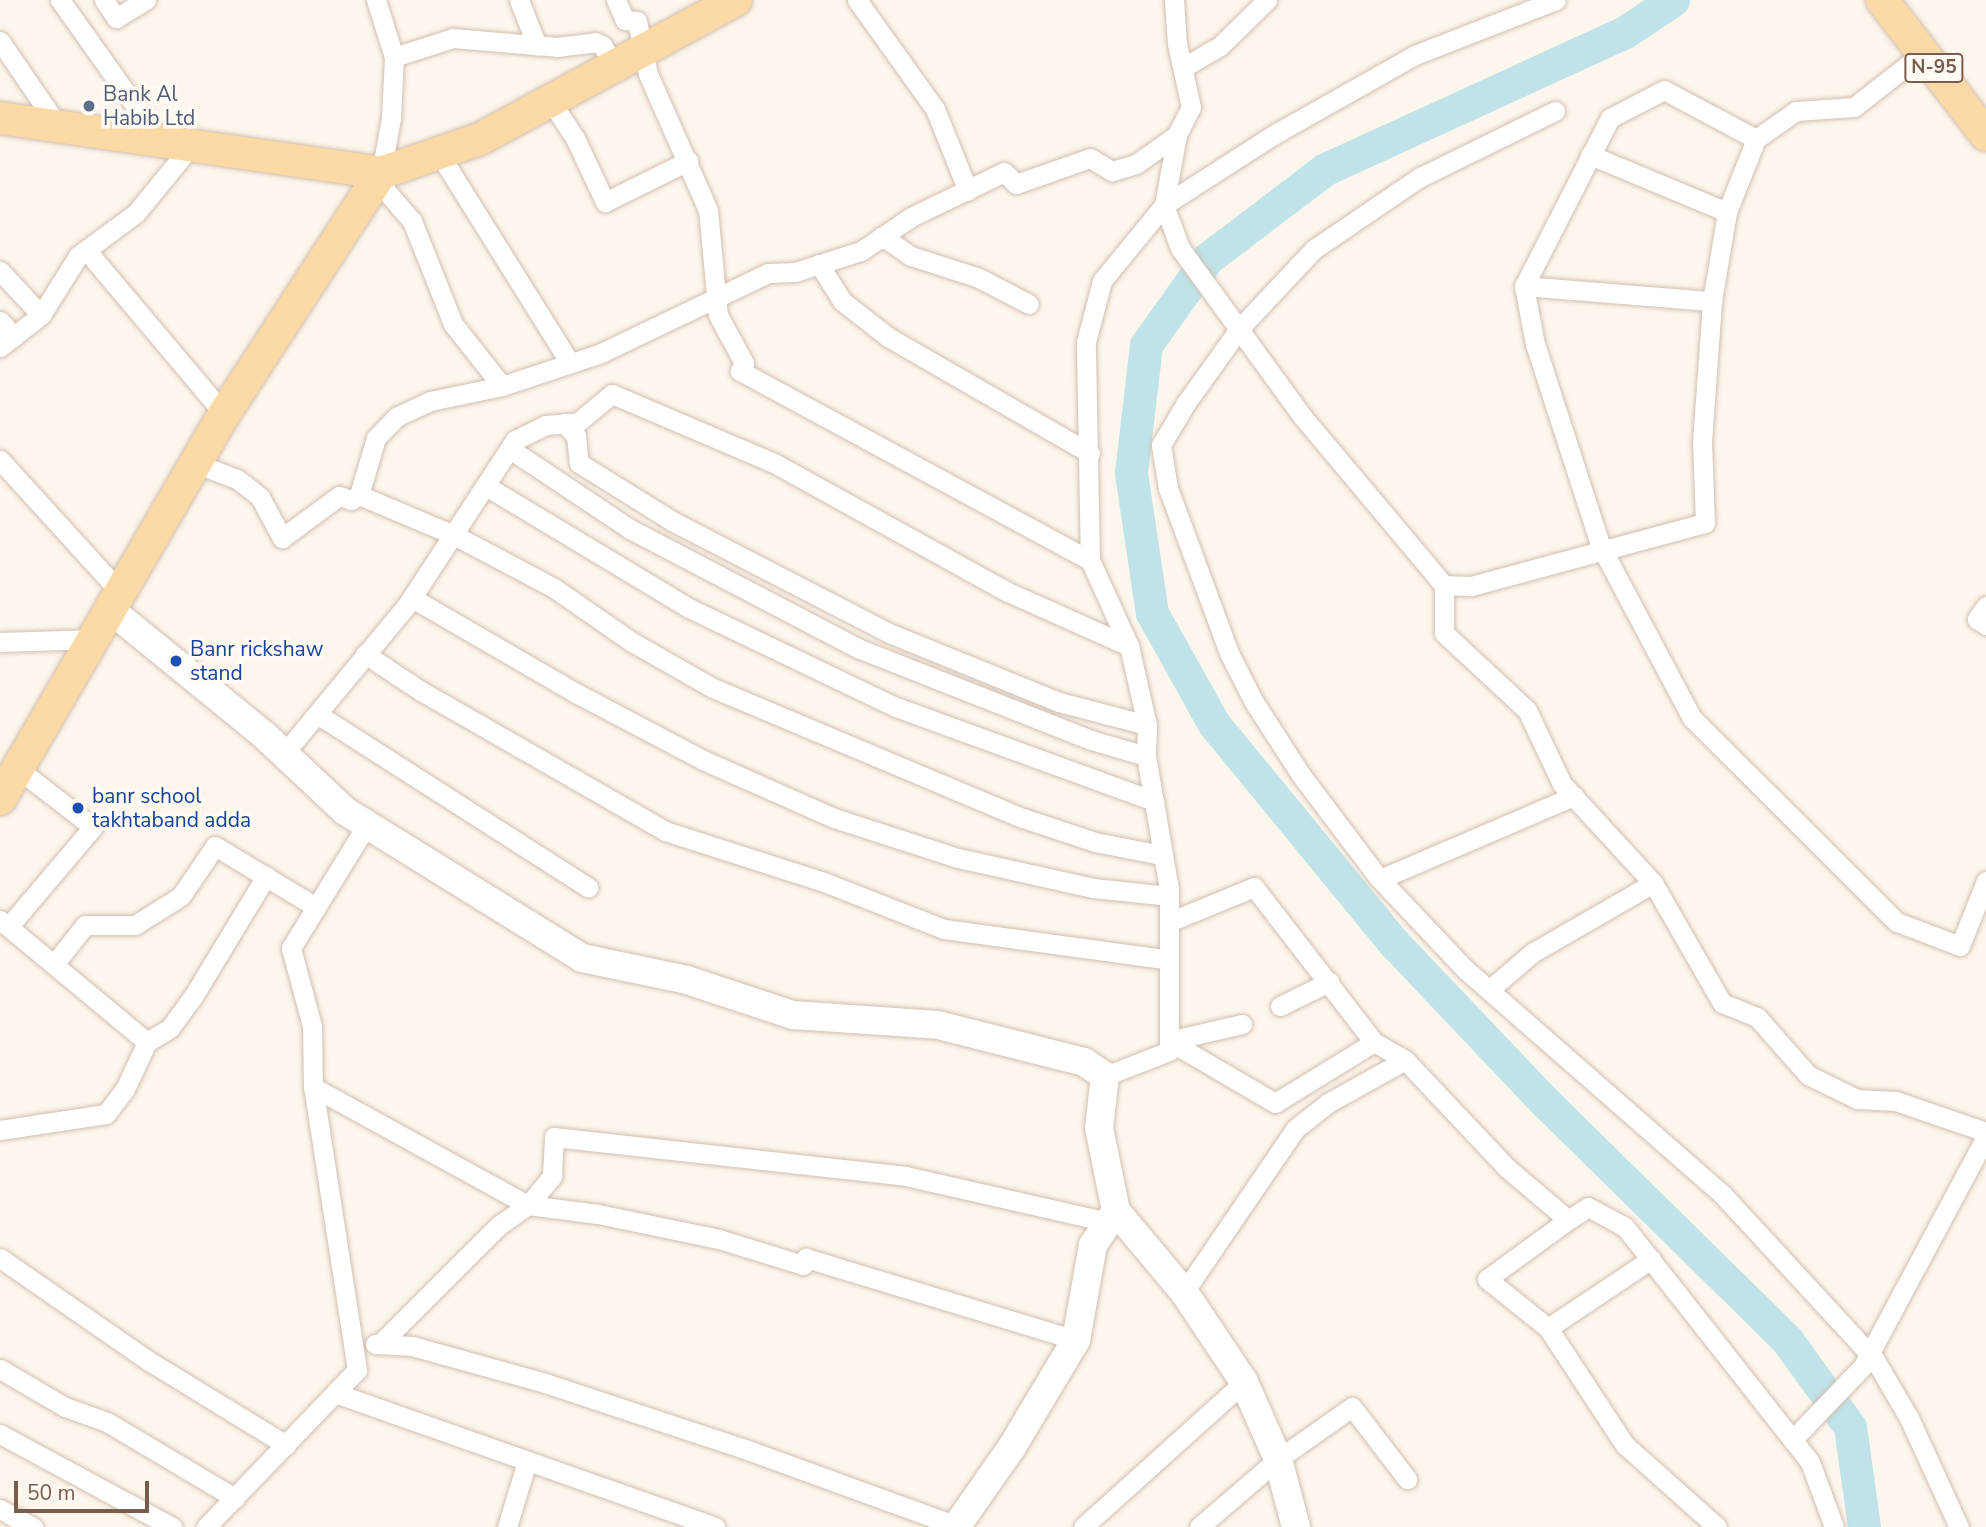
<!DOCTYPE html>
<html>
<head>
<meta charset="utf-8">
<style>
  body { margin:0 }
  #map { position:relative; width:1986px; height:1527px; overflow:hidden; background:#fdf6ec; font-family:"Nunito Sans",sans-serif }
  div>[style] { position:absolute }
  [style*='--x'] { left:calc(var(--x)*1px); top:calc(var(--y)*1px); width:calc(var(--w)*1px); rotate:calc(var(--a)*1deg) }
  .river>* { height:33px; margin:-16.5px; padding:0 16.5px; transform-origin:16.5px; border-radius:16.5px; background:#bfe3e8 }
  .roads { filter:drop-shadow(0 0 2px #d1beb0) drop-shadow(0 0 2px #d1beb0) }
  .street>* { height:19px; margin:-9.5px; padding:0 9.5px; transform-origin:9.5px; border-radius:9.5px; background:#fff }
  .secondary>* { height:28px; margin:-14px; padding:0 14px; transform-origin:14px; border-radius:14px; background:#fff }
  .primary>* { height:32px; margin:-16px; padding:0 16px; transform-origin:16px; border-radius:16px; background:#fbd9a5 }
  .dots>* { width:19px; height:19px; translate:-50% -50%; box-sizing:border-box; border:4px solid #fffaf3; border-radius:50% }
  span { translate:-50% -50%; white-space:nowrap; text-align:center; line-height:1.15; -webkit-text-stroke:7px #fffaf3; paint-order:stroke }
  .shield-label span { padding:2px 5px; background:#fffaf3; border:2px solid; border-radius:5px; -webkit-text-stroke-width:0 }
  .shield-label { font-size:19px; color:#7a5c4d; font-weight:700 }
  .service-label { font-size:21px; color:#4e5e75 }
  .left { translate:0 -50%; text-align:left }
  .transit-label { font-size:21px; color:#164399 }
  .scale { position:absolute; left:14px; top:1481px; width:135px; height:32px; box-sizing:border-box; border:4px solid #7a5c4d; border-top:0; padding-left:9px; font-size:21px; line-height:24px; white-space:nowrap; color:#7a5c4d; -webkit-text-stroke:5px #fffaf3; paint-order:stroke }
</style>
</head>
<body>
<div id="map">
  <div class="river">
    <div style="--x:1673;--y:0;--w:58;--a:146.3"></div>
    <div style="--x:1625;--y:32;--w:331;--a:155.4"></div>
    <div style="--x:1324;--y:170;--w:146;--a:142.8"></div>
    <div style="--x:1208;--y:258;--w:107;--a:125.5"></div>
    <div style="--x:1146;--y:345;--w:129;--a:96.7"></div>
    <div style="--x:1131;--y:473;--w:142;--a:81.5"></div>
    <div style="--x:1152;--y:613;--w:127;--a:60.8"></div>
    <div style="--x:1214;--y:724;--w:283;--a:50.6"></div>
    <div style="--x:1394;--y:943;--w:216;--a:46.5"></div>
    <div style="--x:1543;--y:1100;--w:342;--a:44.5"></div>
    <div style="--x:1787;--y:1340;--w:107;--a:54.1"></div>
    <div style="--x:1850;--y:1427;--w:101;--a:82"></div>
  </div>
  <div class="roads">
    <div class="street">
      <div style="--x:60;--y:0;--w:174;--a:54.6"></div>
      <div style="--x:104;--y:0;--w:22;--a:56"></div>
      <div style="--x:116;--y:18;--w:35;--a:-31"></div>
      <div style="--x:376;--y:0;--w:60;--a:72.5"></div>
      <div style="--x:394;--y:57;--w:61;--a:92.8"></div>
      <div style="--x:391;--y:118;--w:56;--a:100.3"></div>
      <div style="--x:381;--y:173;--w:19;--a:74"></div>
      <div style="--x:386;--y:191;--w:40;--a:49"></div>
      <div style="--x:412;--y:221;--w:111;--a:68.3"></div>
      <div style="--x:453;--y:324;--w:79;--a:51.7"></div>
      <div style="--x:502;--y:386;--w:104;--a:-18.4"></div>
      <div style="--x:601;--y:353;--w:185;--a:-25.6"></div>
      <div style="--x:768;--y:273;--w:27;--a:-2"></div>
      <div style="--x:795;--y:272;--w:69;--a:-17.7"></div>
      <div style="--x:861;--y:251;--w:60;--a:-34.2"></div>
      <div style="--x:911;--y:217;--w:103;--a:-25.8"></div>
      <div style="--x:1004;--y:172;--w:17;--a:45"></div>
      <div style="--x:1016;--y:184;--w:78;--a:-19.4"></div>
      <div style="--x:1090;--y:158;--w:26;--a:31"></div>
      <div style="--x:1112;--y:171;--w:25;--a:-16"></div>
      <div style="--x:1136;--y:164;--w:50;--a:-35.3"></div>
      <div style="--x:519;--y:0;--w:49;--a:68.6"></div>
      <div style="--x:616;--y:0;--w:22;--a:66"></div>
      <div style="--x:625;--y:20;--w:12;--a:5"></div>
      <div style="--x:637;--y:21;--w:54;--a:78.3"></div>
      <div style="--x:648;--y:74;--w:149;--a:66.2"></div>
      <div style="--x:708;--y:210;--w:105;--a:84.6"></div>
      <div style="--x:718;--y:315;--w:55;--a:61.6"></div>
      <div style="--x:744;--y:363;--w:9;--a:117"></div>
      <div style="--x:740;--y:371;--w:398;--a:28.4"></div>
      <div style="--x:857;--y:0;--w:134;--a:54.4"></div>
      <div style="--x:935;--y:109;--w:88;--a:68.1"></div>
      <div style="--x:1174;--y:0;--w:44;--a:86.1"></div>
      <div style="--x:1177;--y:44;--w:65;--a:77.5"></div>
      <div style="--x:1191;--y:107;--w:31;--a:117"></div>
      <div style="--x:1177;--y:135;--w:71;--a:100.5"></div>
      <div style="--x:1164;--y:205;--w:46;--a:69.6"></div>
      <div style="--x:1180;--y:248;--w:208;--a:54"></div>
      <div style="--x:1302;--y:416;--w:221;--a:50"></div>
      <div style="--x:1444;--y:585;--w:48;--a:90"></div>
      <div style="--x:1444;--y:633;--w:113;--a:42.9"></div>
      <div style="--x:1527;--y:710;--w:82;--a:64.7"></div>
      <div style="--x:1562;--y:784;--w:134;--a:47.4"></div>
      <div style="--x:1653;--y:883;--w:138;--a:60.1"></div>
      <div style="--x:1722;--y:1003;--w:38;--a:22"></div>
      <div style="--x:1757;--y:1017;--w:77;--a:48.7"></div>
      <div style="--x:1808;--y:1075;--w:55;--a:26.1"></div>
      <div style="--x:1857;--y:1099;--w:39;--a:3"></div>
      <div style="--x:1896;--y:1101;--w:95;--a:19"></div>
      <div style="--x:0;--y:41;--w:103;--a:55.7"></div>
      <div style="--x:394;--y:57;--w:62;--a:-17.9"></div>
      <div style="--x:453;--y:38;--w:104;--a:4.9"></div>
      <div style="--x:557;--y:47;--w:38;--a:-7"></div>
      <div style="--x:595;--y:42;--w:8;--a:23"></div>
      <div style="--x:602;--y:45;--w:21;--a:59"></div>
      <div style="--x:1184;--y:67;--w:42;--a:-30.3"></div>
      <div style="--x:1220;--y:46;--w:66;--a:-44.4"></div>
      <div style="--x:550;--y:100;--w:45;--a:56.7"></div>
      <div style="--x:575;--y:138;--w:71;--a:64.9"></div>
      <div style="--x:605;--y:202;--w:93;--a:-26.3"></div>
      <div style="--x:1555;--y:111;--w:150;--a:153.9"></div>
      <div style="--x:1420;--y:177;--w:128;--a:145.8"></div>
      <div style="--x:1314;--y:249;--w:110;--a:133.2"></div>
      <div style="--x:1239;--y:329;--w:91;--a:125.6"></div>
      <div style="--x:1186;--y:403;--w:49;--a:120.8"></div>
      <div style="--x:1161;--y:445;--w:44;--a:80.8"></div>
      <div style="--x:1168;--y:488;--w:176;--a:69.7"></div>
      <div style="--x:1229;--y:653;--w:55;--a:63"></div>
      <div style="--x:1254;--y:702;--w:87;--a:57.2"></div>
      <div style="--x:1301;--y:775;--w:126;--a:53"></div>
      <div style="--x:1377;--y:876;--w:129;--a:46.6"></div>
      <div style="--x:1466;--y:970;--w:340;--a:41.2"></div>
      <div style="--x:1722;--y:1194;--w:226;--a:47.3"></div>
      <div style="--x:1875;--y:1360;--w:67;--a:59.6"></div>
      <div style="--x:1909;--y:1418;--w:120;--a:65.4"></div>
      <div style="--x:1756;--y:139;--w:104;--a:-152"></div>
      <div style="--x:1664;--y:90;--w:61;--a:152.6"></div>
      <div style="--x:1610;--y:118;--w:189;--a:117.1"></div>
      <div style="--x:1524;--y:286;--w:59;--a:79.3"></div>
      <div style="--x:1535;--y:344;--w:213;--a:72"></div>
      <div style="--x:1601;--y:547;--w:194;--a:62"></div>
      <div style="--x:1692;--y:718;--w:289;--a:44.9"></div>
      <div style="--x:1897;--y:922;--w:67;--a:20.9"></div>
      <div style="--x:1960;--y:946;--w:70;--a:-68.2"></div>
      <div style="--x:440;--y:155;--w:245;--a:58"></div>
      <div style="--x:1590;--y:155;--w:148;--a:22.6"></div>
      <div style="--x:882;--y:236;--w:35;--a:35"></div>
      <div style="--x:911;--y:256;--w:71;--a:17.9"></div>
      <div style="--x:979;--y:278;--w:56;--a:27.5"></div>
      <div style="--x:86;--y:250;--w:214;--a:49.9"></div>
      <div style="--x:819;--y:264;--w:44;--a:58.1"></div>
      <div style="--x:842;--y:301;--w:58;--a:38"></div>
      <div style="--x:888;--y:337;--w:233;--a:29.9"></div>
      <div style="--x:0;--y:271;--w:60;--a:47"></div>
      <div style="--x:1524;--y:286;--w:189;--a:4.6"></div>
      <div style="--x:0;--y:321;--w:21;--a:47"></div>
      <div style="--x:0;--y:347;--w:52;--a:-38"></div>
      <div style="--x:41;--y:315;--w:70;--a:-57.9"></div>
      <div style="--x:78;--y:256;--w:72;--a:-36.6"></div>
      <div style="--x:136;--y:213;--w:85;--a:-50.7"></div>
      <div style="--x:564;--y:423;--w:18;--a:47"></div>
      <div style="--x:576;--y:436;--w:27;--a:84"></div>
      <div style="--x:579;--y:463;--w:110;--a:31.9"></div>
      <div style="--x:672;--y:521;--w:244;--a:27.3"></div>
      <div style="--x:889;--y:633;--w:183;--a:22.1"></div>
      <div style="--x:1059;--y:702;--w:91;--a:14.6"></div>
      <div style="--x:510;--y:449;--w:144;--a:33.7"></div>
      <div style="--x:630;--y:529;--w:259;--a:27.6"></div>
      <div style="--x:860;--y:649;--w:248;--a:21.5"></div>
      <div style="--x:1091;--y:740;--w:57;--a:16.2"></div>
      <div style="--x:0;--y:460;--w:181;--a:47.7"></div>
      <div style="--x:197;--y:464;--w:43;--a:20.6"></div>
      <div style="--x:237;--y:479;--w:29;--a:38"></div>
      <div style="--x:260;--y:497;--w:47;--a:61.8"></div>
      <div style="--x:282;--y:538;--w:71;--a:-36.4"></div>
      <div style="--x:339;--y:496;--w:13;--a:18"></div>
      <div style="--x:351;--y:500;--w:9;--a:-32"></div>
      <div style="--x:359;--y:495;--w:59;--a:-73.4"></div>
      <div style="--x:376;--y:438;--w:29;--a:-46"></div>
      <div style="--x:396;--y:417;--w:38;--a:-25"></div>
      <div style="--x:430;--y:401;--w:74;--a:-11.8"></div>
      <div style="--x:486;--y:486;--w:237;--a:31"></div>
      <div style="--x:689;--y:608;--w:229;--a:25.6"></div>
      <div style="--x:896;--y:707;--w:275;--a:20"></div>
      <div style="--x:359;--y:495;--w:103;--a:22.8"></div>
      <div style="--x:454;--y:535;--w:113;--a:27.9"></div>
      <div style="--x:554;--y:588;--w:95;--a:34.7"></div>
      <div style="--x:632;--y:642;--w:93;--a:29.6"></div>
      <div style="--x:713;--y:688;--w:336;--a:22.8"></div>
      <div style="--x:1023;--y:818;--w:76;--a:18.4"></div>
      <div style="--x:1095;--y:842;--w:67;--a:11.1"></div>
      <div style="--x:1444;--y:585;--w:27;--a:2"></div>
      <div style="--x:1471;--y:586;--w:242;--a:-15.1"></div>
      <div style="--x:1705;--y:523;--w:81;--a:-92.1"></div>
      <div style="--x:1702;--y:442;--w:141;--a:-85.9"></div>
      <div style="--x:1712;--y:301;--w:90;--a:-80.4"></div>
      <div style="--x:1727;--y:212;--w:79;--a:-68.3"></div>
      <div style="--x:1756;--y:139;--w:49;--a:-35"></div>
      <div style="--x:1796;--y:111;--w:58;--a:-3.9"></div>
      <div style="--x:1854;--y:107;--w:88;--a:-38"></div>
      <div style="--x:412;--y:598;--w:190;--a:30.1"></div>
      <div style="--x:576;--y:693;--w:144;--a:27.8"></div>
      <div style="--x:703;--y:760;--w:143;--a:23.9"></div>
      <div style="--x:834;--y:818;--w:130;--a:17.9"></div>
      <div style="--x:958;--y:858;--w:138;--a:12.5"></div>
      <div style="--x:1093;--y:888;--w:76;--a:6"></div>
      <div style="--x:1986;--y:606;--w:16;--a:125"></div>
      <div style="--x:1977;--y:619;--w:11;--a:34"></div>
      <div style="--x:0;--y:642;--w:95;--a:-1.8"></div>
      <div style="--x:365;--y:654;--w:67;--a:33.5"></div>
      <div style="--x:421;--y:691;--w:281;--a:29.8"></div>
      <div style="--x:665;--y:831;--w:167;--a:17.8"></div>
      <div style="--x:824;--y:882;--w:129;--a:21.4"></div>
      <div style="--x:944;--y:929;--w:227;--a:7.8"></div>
      <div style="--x:317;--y:714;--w:322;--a:32.6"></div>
      <div style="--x:282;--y:756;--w:196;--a:-50.4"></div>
      <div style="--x:407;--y:605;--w:197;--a:-56.8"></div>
      <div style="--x:515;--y:440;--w:34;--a:-26"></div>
      <div style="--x:546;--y:425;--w:32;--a:-5"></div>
      <div style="--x:578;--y:422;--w:44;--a:-39.5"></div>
      <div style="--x:612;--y:394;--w:176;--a:23.1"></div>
      <div style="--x:774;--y:463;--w:267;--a:28.9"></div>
      <div style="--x:1008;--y:592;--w:133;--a:24.1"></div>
      <div style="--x:1380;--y:879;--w:211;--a:-23.2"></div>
      <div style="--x:0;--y:920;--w:191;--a:39.7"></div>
      <div style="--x:1169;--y:922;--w:92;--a:-22.4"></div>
      <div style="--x:1254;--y:887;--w:196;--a:52.3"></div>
      <div style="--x:1374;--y:1042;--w:36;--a:30"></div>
      <div style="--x:1405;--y:1060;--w:149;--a:46.6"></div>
      <div style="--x:1507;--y:1168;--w:80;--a:40.4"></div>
      <div style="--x:1568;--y:1220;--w:24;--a:-33"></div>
      <div style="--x:1588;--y:1207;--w:42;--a:28.4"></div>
      <div style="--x:1625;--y:1227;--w:299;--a:51.8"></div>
      <div style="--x:1810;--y:1462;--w:69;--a:69.7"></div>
      <div style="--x:9;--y:926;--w:130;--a:-49.7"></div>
      <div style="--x:93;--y:827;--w:96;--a:-142.2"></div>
      <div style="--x:55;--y:963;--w:48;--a:-51.7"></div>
      <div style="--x:85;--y:925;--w:50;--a:0"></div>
      <div style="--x:135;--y:925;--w:54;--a:-32.2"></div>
      <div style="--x:181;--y:896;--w:60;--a:-55.8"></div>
      <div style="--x:215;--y:846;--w:118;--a:31.1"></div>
      <div style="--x:1489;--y:990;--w:57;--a:-40.7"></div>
      <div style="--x:1532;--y:953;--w:140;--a:-30"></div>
      <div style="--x:1280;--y:1006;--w:55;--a:-26.1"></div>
      <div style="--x:1169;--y:1041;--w:123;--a:30.3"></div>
      <div style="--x:1275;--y:1103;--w:116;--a:-31.6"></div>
      <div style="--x:1169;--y:1041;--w:75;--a:-13.1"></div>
      <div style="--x:1105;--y:1076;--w:69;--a:-21.3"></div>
      <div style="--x:1169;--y:1051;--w:162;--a:-90"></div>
      <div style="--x:1169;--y:889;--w:135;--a:-99.8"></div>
      <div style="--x:1146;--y:756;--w:31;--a:-88"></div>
      <div style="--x:1147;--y:725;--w:81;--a:-102.8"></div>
      <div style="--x:1129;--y:646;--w:94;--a:-114.4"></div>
      <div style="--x:1090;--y:560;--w:218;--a:-91.1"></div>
      <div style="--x:1086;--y:342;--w:63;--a:-75.3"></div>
      <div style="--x:1102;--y:281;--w:98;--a:-50.8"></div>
      <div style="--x:1164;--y:205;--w:130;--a:-32.7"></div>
      <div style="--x:1273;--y:135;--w:163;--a:-29.4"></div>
      <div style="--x:1415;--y:55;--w:151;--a:-21.3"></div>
      <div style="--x:313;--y:1087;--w:245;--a:28.8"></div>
      <div style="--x:528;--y:1205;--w:71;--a:7.3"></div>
      <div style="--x:598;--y:1214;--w:124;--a:11.7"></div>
      <div style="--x:719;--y:1239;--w:88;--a:17.2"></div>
      <div style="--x:803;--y:1265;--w:8;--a:-67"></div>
      <div style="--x:806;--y:1258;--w:282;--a:16.9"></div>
      <div style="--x:0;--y:1130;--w:107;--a:-8.6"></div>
      <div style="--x:106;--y:1114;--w:31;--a:-53"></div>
      <div style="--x:125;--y:1089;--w:52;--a:-64.9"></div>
      <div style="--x:147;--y:1042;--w:27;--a:-31"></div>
      <div style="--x:170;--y:1028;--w:41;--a:-54"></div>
      <div style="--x:194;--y:995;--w:139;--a:-58.8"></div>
      <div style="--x:1568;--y:1220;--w:100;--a:143.9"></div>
      <div style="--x:1487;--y:1279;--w:78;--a:38.8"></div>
      <div style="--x:1548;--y:1328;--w:140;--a:56.7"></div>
      <div style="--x:1625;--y:1445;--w:123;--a:41.7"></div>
      <div style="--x:0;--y:1258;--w:181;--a:34.7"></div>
      <div style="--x:149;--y:1361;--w:161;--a:31.5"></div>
      <div style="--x:1184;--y:1292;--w:197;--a:-55.7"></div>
      <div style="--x:1295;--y:1129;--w:42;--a:-38.2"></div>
      <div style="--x:1328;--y:1103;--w:88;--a:-29.2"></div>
      <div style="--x:1548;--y:1328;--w:124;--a:-33.8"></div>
      <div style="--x:375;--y:1344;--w:37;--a:3"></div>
      <div style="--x:412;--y:1346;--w:138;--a:15.5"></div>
      <div style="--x:545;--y:1383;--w:211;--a:18.3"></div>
      <div style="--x:745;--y:1449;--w:226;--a:20"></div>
      <div style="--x:380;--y:1344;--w:167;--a:-45"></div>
      <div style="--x:498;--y:1226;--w:37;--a:-35"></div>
      <div style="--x:528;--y:1205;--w:38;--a:-50"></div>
      <div style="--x:552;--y:1176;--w:39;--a:-87"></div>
      <div style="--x:554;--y:1137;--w:354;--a:6.3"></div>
      <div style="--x:906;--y:1176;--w:208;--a:12.8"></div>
      <div style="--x:0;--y:1369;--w:75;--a:30.3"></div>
      <div style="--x:65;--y:1407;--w:45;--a:19.7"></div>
      <div style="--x:107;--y:1422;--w:149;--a:30.7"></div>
      <div style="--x:335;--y:1393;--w:403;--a:19.4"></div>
      <div style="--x:0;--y:1434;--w:196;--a:28.4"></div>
      <div style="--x:1794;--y:1438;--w:100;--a:-46.2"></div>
      <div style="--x:1863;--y:1366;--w:260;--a:-61.8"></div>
      <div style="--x:0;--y:1509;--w:38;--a:29"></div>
      <div style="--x:206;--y:1527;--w:218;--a:-46.1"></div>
      <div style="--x:357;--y:1370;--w:286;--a:-98.8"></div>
      <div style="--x:313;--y:1087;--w:61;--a:-90.9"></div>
      <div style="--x:312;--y:1026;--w:81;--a:-105.1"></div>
      <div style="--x:291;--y:948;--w:147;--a:-58.4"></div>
      <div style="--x:507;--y:1527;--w:69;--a:-73.1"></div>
      <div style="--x:1083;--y:1527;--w:217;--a:-42"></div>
      <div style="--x:1199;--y:1527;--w:104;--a:-40.7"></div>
      <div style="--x:1278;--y:1459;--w:90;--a:-35.1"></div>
      <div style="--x:1352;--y:1407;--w:91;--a:52.6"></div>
    </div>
    <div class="secondary">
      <div style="--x:112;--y:611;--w:195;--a:39.2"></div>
      <div style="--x:263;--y:734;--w:112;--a:43.2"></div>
      <div style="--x:345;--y:811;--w:279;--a:31.8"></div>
      <div style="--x:582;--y:958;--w:107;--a:11.8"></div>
      <div style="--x:687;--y:980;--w:112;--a:18.3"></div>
      <div style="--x:793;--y:1015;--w:145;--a:3.9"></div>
      <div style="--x:938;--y:1025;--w:151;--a:14.2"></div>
      <div style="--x:1084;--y:1062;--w:25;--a:34"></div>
      <div style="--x:1105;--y:1076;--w:52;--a:96.6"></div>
      <div style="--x:1099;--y:1128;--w:85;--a:78.4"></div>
      <div style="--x:1116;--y:1211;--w:41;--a:124.1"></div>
      <div style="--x:1093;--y:1245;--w:97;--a:100.1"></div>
      <div style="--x:1076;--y:1340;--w:125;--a:120.9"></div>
      <div style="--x:1012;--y:1447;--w:98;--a:125"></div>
      <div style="--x:1116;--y:1211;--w:106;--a:50"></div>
      <div style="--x:1184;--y:1292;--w:108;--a:56.3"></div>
      <div style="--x:1244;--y:1382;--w:84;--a:66.2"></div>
      <div style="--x:1278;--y:1459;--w:70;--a:75.2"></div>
    </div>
    <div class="primary">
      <div style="--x:1882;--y:0;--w:170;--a:52.4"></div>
      <div style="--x:0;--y:118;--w:385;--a:8.2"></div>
      <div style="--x:381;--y:173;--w:105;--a:-19"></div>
      <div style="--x:480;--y:139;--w:291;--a:-28.5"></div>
      <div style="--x:0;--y:799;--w:445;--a:-59.8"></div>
      <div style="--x:224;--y:414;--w:288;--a:-56.9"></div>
    </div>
  </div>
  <div class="dots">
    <div style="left:89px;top:106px;background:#5c6f8a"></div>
    <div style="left:176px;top:661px;background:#1a4fb4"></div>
    <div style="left:78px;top:808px;background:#1a4fb4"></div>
  </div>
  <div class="shield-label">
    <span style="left:1934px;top:68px">N-95</span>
  </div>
  <div class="service-label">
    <span class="left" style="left:103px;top:106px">Bank Al<br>Habib Ltd</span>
  </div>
  <div class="transit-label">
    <span class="left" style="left:190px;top:661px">Banr rickshaw<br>stand</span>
    <span class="left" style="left:92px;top:808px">banr school<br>takhtaband adda</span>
  </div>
  <div class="scale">50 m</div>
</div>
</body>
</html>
